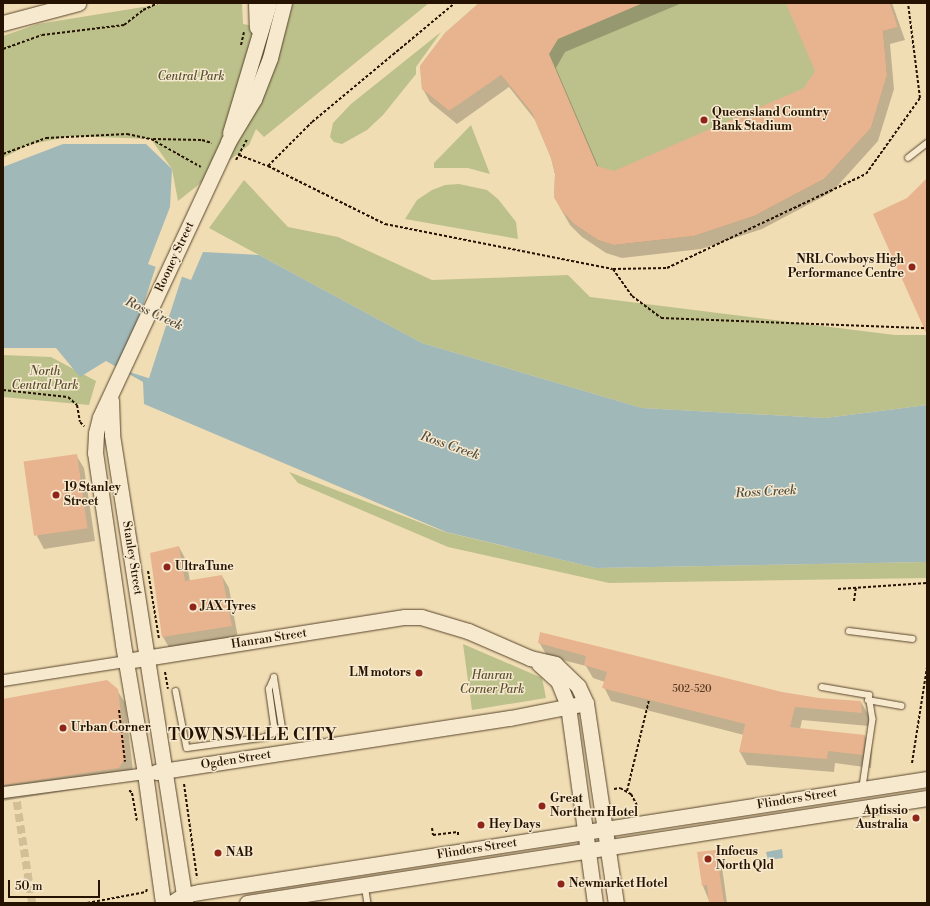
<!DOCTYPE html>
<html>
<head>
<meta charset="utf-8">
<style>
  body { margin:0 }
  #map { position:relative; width:930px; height:906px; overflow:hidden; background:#f1ddb3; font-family:"Libre Bodoni",serif }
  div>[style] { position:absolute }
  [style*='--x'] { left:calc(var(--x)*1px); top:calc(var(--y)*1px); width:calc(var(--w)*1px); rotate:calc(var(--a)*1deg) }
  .green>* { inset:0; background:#bcc08b }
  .water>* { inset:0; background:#a1b8b8 }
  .pier>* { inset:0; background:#f1ddb3; transform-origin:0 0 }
  .shadow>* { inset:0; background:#0003 }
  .building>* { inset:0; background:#e7b48f; transform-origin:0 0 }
  .pedestrian-tunnel>* { height:8px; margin-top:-4px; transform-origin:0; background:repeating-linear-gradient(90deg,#d2bf98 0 8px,transparent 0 12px) }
  .path>* { height:2px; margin-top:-1px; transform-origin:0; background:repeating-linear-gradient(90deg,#251200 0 3px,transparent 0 5px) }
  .roads { filter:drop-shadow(0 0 1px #58452d) drop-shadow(0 0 1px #58452d) }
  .service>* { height:5.5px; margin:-2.75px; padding:0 2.75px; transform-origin:2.75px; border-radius:2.75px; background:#f6e9ce }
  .minor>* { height:11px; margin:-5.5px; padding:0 5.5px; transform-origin:5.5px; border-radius:5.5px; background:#f6e9ce }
  .secondary>* { height:15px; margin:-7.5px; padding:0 7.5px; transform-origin:7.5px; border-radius:7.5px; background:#f6e9ce }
  .dots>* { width:11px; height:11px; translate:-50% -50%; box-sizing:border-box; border:2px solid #f6e9ce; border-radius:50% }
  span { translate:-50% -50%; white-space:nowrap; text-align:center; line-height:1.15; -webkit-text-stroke:3px #f6e9ce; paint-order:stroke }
  .number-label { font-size:10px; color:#563a24 }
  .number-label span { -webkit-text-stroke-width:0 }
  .park-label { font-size:12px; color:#5a4f31; font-style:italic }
  .poi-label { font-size:12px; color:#251200; font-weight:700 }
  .left { translate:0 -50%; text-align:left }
  .right { translate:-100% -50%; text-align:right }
  .street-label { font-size:12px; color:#251200 }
  .water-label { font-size:13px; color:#504c40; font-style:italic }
  .district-label { font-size:16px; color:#251200; font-weight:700; letter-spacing:1px }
  .frame { position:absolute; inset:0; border:4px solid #251200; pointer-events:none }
  .scale { position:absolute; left:8px; top:880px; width:92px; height:18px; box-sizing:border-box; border:2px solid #251200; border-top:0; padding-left:5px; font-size:12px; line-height:14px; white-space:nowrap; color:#251200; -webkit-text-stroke:3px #f6e9ce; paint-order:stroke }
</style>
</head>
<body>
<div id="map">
  <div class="green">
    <div style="clip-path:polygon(168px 3px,242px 3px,243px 24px,285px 32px,293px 3px,429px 3px,264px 137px,256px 129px,249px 145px,178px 201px,172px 169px,151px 139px,71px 136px,28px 145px,3px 158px,3px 36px,38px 24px)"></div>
    <div style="clip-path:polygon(479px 3px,890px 3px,898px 27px,883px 31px,887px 75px,871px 128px,824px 179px,754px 216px,694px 236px,614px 245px,598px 240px,574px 224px,562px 211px,554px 197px,555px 174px,551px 158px,532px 113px,501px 75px,478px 88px,449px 111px,422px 89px,420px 66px,445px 33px)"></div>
    <div style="clip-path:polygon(441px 32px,416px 67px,416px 74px,383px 115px,367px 130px,342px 144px,334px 142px,330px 137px,333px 123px,351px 104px)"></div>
    <div style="clip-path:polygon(471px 125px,490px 174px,468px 168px,434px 168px,434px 163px)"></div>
    <div style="clip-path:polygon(244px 180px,288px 227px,338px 237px,432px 280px,568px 275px,590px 297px,895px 335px,927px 335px,927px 405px,825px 418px,642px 408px,422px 343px,209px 228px)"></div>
    <div style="clip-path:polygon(459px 184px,487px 190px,498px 199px,516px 222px,518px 239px,405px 219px,417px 200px,432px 190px,445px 185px)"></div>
    <div style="clip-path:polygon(3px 355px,51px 357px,96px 381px,89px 405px,3px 397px)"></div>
    <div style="clip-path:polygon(289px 472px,445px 532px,596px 568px,927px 562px,927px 578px,609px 583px,448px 547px,298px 483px)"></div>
    <div style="clip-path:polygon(463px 644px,542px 678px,546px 698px,472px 710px)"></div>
  </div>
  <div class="water">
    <div style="clip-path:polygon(63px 144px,146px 144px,172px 169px,170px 207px,148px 264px,191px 280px,203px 252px,259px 255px,422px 343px,642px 408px,825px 418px,927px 405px,927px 562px,596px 568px,446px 532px,144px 404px,143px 382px,106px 361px,80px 377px,56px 348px,3px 348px,3px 167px)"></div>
    <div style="clip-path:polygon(782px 849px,783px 858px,768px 860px,766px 852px)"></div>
  </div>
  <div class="pier">
    <div style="left:156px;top:266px;width:28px;height:109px;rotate:18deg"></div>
  </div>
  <div class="shadow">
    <div style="clip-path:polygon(481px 3px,682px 3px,565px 52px,556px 68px,599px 168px,614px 172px,805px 89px,817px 71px,787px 3px,892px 3px,905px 40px,890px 44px,894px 89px,878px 141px,832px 192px,762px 229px,701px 249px,622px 258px,606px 253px,582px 237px,570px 225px,562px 211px,552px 158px,536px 121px,509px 87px,457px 124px,430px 102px,423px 89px)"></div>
    <div style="clip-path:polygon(76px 455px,84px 468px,95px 541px,44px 549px,37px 536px)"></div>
    <div style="clip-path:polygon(179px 547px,186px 560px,190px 581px,222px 576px,229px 588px,238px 638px,170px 649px,163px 637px)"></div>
    <div style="clip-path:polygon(539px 642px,782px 693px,818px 699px,861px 702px,869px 716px,869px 726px,802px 720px,800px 729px,865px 736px,872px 750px,871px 768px,835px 763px,834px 772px,747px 765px,740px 752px,744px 735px,611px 701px,604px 687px,605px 682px,593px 678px,586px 666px,547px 656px)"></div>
    <div style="clip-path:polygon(117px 690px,125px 703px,133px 771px,127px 781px,3px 801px,3px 700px)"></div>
    <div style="clip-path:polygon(715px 851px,721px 860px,727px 903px,710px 903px,703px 886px)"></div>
  </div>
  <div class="building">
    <div style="clip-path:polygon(479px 3px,643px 3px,558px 39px,549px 54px,597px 166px,614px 171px,804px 88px,815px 71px,786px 3px,890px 3px,898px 27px,883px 31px,887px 75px,871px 128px,824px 179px,754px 216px,694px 236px,614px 245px,598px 240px,574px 224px,562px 211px,554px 197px,555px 174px,551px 158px,532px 113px,501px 75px,449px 111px,422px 89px,420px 66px,445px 33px)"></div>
    <div style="clip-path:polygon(927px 178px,927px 335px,873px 214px,907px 198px)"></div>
    <div style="left:77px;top:454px;width:75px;height:54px;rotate:82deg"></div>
    <div style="clip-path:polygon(179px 546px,185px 581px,222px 575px,232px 626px,162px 637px,150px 553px)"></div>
    <div style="clip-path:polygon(540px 632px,782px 692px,819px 698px,861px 701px,862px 713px,795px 707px,790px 727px,865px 735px,863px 755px,828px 751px,827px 759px,739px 752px,745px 724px,602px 688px,607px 672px,584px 665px,586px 656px,538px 643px)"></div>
    <div style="clip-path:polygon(107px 680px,118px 689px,126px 757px,119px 768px,3px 785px,3px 699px)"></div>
    <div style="clip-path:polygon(716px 850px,724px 903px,709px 903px,707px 885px,702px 886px,697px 852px)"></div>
  </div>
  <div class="pedestrian-tunnel">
    <div style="--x:15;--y:790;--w:114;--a:81.4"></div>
  </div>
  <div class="path">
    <div style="--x:241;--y:45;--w:13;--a:-77"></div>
    <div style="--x:3;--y:49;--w:41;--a:-19.7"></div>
    <div style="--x:42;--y:35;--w:83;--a:-7"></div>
    <div style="--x:124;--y:25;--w:24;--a:-38"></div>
    <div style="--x:143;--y:10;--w:17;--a:-25"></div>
    <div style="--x:153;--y:139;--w:49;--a:1.2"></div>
    <div style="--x:202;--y:140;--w:10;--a:17"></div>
    <div style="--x:3;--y:154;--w:46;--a:-20.4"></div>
    <div style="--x:46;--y:138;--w:81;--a:-2.8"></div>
    <div style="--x:127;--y:134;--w:25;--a:12"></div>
    <div style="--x:151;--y:139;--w:57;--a:29.2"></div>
    <div style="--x:239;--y:155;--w:31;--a:21"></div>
    <div style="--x:268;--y:166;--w:131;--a:26.4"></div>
    <div style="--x:385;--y:224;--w:232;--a:11.2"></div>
    <div style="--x:613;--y:269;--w:54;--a:-1.1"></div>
    <div style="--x:667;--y:268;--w:220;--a:-25.3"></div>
    <div style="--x:866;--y:174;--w:93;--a:-54.6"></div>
    <div style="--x:920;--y:98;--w:96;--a:-97.2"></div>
    <div style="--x:236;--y:160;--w:24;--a:-62"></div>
    <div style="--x:268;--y:166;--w:62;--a:-45"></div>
    <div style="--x:312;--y:122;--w:186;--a:-39.8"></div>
    <div style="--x:613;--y:269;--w:33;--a:55"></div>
    <div style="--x:632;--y:296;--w:36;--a:37"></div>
    <div style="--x:661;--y:318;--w:266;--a:2.2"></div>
    <div style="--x:3;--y:390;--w:65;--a:6.1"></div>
    <div style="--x:68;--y:397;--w:12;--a:42"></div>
    <div style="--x:77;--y:405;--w:17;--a:80"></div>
    <div style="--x:80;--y:422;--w:6;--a:45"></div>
    <div style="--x:148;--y:571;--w:69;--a:80.8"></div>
    <div style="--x:838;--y:589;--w:89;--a:-3.9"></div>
    <div style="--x:854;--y:601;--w:14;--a:-82"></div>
    <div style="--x:165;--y:672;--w:17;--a:80"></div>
    <div style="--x:119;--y:710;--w:52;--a:83.4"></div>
    <div style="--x:912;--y:763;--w:97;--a:-81.1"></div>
    <div style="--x:184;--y:784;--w:95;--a:82.1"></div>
    <div style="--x:614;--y:789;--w:6;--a:-9"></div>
    <div style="--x:620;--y:788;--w:13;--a:29"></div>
    <div style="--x:631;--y:794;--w:15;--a:62"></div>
    <div style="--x:129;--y:790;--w:4;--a:45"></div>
    <div style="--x:132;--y:793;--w:28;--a:80"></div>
    <div style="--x:627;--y:791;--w:94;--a:-76.4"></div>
    <div style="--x:432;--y:828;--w:7;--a:82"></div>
    <div style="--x:433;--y:835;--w:25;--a:-7"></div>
    <div style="--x:458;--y:832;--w:4;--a:90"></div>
    <div style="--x:87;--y:903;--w:60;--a:-10.6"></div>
    <div style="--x:146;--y:892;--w:3;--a:-72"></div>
  </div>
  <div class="roads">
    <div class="service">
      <div style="--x:908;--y:158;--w:24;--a:-38"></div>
      <div style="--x:849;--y:631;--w:64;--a:7.1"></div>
      <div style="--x:822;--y:687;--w:48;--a:9.7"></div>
      <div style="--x:869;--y:695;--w:24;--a:81"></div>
      <div style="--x:873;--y:719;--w:69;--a:98.4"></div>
      <div style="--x:176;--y:691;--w:58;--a:79.1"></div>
      <div style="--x:187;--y:748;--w:81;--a:-7.8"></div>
      <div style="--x:267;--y:737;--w:13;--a:-58"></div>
      <div style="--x:274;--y:726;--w:37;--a:-98"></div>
      <div style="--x:269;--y:689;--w:12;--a:-66"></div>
      <div style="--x:868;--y:700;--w:34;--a:10"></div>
      <div style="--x:268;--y:736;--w:16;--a:-30"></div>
      <div style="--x:282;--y:728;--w:51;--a:-99.1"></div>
      <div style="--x:365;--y:885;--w:18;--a:81"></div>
    </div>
    <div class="minor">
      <div style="--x:3;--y:680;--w:124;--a:-8.8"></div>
      <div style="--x:3;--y:792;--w:143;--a:-7.6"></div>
    </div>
    <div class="secondary">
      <div style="--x:256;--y:3;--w:24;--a:88"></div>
      <div style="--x:3;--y:23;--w:78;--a:-14.9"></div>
      <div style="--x:230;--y:133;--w:136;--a:-73.3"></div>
      <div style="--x:111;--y:400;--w:35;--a:88"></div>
      <div style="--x:112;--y:435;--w:474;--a:81.1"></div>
      <div style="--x:126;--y:661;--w:282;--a:-9"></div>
      <div style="--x:405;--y:617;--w:16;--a:0"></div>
      <div style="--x:421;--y:617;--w:49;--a:16.6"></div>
      <div style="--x:468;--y:631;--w:68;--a:23.5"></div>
      <div style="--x:530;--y:658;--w:26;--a:13"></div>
      <div style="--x:555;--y:664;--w:32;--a:44"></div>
      <div style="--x:578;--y:686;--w:19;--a:65"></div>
      <div style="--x:586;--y:703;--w:202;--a:81.5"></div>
      <div style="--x:539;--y:664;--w:25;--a:42"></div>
      <div style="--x:558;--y:681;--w:27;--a:68"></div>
      <div style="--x:568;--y:706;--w:199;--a:82.2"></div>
      <div style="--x:156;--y:772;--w:358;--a:-8.7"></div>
      <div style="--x:510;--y:718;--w:77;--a:-11.2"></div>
      <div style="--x:163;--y:903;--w:131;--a:-97.9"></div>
      <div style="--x:145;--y:773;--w:131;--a:-99.7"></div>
      <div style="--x:123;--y:644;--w:193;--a:-98.3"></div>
      <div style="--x:95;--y:453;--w:20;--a:-87"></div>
      <div style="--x:96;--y:433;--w:16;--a:-76"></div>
      <div style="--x:100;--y:417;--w:303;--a:-65"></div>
      <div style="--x:228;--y:142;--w:50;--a:-58.8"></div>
      <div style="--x:254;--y:99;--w:44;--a:-68.7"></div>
      <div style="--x:270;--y:58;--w:57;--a:-75.7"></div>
      <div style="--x:171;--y:903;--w:15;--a:-32"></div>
      <div style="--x:184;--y:895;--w:15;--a:-11"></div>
      <div style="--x:199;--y:892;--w:737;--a:-8.82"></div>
      <div style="--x:247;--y:903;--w:688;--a:-8.78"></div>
    </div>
  </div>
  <div class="dots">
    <div style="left:704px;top:120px;background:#8f2418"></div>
    <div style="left:912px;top:267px;background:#8f2418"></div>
    <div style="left:56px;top:495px;background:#8f2418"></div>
    <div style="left:167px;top:567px;background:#8f2418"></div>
    <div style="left:193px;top:607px;background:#8f2418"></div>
    <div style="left:419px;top:673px;background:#8f2418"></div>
    <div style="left:63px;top:728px;background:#8f2418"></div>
    <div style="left:542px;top:806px;background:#8f2418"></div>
    <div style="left:916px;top:818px;background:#8f2418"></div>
    <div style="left:481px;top:825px;background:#8f2418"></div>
    <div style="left:218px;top:853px;background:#8f2418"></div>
    <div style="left:708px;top:859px;background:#8f2418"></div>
    <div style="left:561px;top:884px;background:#8f2418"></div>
  </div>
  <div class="number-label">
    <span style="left:692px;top:690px">502-520</span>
  </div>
  <div class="park-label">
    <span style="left:191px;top:77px">Central Park</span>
    <span style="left:45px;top:379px">North<br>Central Park</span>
    <span style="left:492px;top:683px">Hanran<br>Corner Park</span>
  </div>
  <div class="poi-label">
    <span class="left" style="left:712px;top:120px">Queensland Country<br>Bank Stadium</span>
    <span class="right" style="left:904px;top:267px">NRL Cowboys High<br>Performance Centre</span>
    <span class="left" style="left:64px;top:495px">19 Stanley<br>Street</span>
    <span class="left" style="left:175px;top:567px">UltraTune</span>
    <span class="left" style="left:201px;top:607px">JAX Tyres</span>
    <span class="right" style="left:411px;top:673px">LM motors</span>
    <span class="left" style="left:71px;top:728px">Urban Corner</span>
    <span class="left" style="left:550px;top:806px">Great<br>Northern Hotel</span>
    <span class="right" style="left:908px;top:818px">Aptissio<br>Australia</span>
    <span class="left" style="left:489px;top:825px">Hey Days</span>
    <span class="left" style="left:716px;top:859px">Infocus<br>North Qld</span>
    <span class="left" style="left:226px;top:853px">NAB</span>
    <span class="left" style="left:569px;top:884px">Newmarket Hotel</span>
  </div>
  <div class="street-label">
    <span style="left:175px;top:257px;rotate:-65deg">Rooney Street</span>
    <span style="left:132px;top:558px;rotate:81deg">Stanley Street</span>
    <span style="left:269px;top:639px;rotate:-9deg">Hanran Street</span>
    <span style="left:236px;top:760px;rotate:-9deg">Ogden Street</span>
    <span style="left:797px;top:799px;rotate:-9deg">Flinders Street</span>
    <span style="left:477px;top:849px;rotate:-9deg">Flinders Street</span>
  </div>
  <div class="water-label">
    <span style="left:154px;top:314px;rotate:25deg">Ross Creek</span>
    <span style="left:450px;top:446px;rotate:19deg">Ross Creek</span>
    <span style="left:766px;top:492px;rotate:-3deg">Ross Creek</span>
  </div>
  <div class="district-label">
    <span style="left:253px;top:735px">TOWNSVILLE CITY</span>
  </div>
  <div class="frame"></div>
  <div class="scale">50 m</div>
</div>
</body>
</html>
